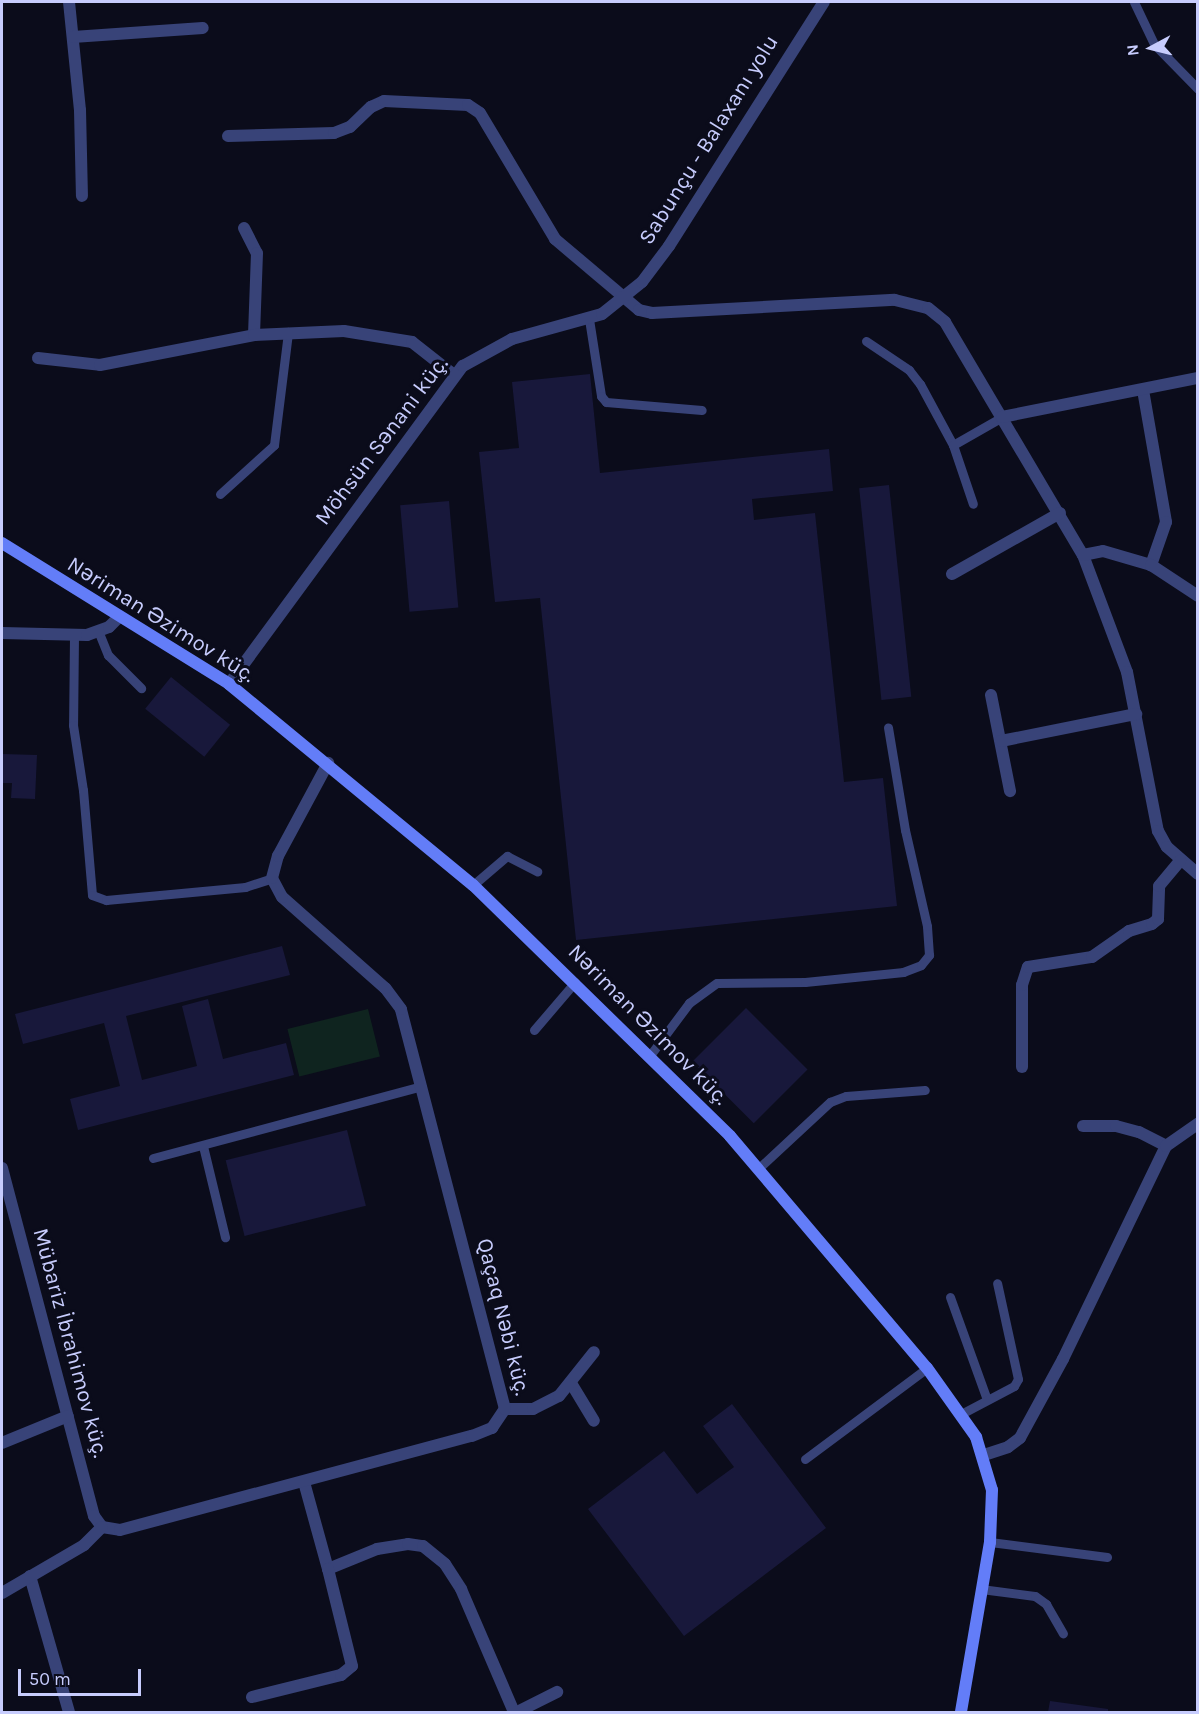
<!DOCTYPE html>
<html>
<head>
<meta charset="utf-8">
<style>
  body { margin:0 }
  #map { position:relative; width:1199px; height:1714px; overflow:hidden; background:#0b0c1b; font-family:Karla,sans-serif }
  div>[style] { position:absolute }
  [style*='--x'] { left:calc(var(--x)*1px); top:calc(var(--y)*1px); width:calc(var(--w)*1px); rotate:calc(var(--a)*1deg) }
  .green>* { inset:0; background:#0f241f; transform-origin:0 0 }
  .building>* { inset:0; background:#18183b; transform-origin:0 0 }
  .service>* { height:9px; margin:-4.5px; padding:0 4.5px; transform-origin:4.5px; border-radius:4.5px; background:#384378 }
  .minor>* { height:12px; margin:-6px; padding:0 6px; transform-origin:6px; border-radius:6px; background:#384378 }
  .tertiary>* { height:12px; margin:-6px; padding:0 6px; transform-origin:6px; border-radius:6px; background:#384378 }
  .secondary>* { height:12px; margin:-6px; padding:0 6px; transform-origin:6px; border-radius:6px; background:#637df8 }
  span { translate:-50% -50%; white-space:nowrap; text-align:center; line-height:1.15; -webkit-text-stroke:6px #0b0c1b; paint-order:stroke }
  .street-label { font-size:22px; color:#c7ccfd }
  .frame { position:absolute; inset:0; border:3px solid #c7ccfd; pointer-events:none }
  .north { position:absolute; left:1121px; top:18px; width:60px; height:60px; -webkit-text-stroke:4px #0b0c1b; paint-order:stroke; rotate:263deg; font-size:16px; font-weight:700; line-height:24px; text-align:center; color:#c7ccfd }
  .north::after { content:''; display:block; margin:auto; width:21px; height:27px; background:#c7ccfd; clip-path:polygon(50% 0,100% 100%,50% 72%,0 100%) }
  .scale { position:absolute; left:18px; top:1669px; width:123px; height:27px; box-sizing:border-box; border:3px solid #c7ccfd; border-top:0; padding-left:8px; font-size:18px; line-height:21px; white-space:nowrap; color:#c7ccfd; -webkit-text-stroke:4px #0b0c1b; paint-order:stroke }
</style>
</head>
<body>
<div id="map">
  <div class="green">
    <div style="left:368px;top:1009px;width:49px;height:83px;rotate:76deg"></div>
  </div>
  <div class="building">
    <div style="clip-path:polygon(590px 374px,600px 473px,829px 449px,833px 491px,752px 499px,754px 520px,815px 513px,844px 782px,883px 778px,897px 906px,576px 940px,540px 598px,495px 602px,479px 452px,519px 448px,512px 382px)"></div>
    <div style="left:889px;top:485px;width:213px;height:30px;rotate:84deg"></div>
    <div style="left:449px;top:501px;width:107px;height:49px;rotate:85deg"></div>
    <div style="left:171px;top:677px;width:76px;height:41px;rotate:39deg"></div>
    <div style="clip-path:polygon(2px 754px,37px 755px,35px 799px,11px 798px,12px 783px,2px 783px)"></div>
    <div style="clip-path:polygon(282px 946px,290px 975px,126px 1016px,142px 1080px,197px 1066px,182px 1006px,208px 999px,223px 1059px,286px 1043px,294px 1075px,78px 1130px,70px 1099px,120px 1086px,104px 1023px,23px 1044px,15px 1014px)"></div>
    <div style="left:746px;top:1008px;width:87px;height:76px;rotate:45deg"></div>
    <div style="left:347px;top:1130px;width:78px;height:125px;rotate:76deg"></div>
    <div style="clip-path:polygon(732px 1404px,826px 1528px,684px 1636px,588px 1509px,664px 1451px,697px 1494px,734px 1467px,703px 1426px)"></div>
    <div style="clip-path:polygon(1050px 1701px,1108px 1709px,1108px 1712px,1048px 1712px)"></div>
  </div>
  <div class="service">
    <div style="--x:1134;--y:2;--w:47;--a:64.5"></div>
    <div style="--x:1154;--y:44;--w:63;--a:45.6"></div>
    <div style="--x:589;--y:319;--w:78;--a:81.1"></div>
    <div style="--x:601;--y:396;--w:8;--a:50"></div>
    <div style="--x:606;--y:402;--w:96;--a:4.8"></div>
    <div style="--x:866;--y:341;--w:52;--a:34"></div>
    <div style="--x:909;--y:370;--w:18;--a:52"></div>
    <div style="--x:920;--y:384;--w:69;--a:61.6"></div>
    <div style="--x:953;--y:445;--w:62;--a:71.3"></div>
    <div style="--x:953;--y:445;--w:56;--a:-29.7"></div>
    <div style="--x:220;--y:494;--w:73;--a:-42.2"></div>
    <div style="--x:274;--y:445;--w:114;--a:-82.9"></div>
    <div style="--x:99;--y:633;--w:24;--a:68"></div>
    <div style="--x:108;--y:655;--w:47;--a:45"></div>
    <div style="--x:74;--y:636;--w:89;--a:90.6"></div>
    <div style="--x:73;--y:725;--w:66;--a:81.3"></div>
    <div style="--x:83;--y:790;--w:105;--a:85.1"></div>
    <div style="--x:92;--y:895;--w:15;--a:20"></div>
    <div style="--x:106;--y:900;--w:140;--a:-5.3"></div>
    <div style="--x:245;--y:887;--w:28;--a:-18"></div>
    <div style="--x:473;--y:885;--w:45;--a:-40.5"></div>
    <div style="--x:507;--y:856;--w:34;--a:27"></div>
    <div style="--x:534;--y:1030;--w:63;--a:-49.5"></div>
    <div style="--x:651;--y:1054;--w:64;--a:-53.3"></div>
    <div style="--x:689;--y:1003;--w:34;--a:-36"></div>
    <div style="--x:717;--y:983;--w:88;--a:-0.7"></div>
    <div style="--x:805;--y:982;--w:99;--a:-5.8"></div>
    <div style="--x:903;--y:972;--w:19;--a:-21"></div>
    <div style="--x:921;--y:965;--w:13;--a:-51"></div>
    <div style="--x:929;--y:955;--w:29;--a:-94"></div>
    <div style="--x:927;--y:926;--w:98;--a:-102.9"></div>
    <div style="--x:905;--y:830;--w:104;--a:-99.4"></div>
    <div style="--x:203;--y:1146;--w:94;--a:76.4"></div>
    <div style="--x:153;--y:1158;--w:278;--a:-15"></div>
    <div style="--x:760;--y:1167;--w:96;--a:-42.9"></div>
    <div style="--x:830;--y:1102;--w:17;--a:-21"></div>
    <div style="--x:846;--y:1096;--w:79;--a:-4.3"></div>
    <div style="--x:950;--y:1297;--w:109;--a:70.2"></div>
    <div style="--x:961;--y:1414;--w:60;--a:-27.8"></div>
    <div style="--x:1014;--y:1386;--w:8;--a:-60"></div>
    <div style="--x:1018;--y:1379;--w:98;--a:-102.3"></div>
    <div style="--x:805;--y:1459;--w:152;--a:-36.7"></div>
    <div style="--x:990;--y:1542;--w:118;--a:7.3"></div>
    <div style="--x:981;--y:1589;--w:54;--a:7.4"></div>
    <div style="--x:1035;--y:1596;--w:14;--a:36"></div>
    <div style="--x:1046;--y:1604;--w:34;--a:60"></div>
  </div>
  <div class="minor">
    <div style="--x:69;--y:2;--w:109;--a:84.2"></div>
    <div style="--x:80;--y:110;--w:86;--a:88.7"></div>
    <div style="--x:73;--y:37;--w:130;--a:-4"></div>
    <div style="--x:228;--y:136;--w:106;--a:-1.6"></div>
    <div style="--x:334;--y:133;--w:17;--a:-21"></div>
    <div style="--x:350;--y:127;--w:29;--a:-44"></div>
    <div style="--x:371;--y:107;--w:14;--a:-25"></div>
    <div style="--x:384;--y:101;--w:84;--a:2.7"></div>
    <div style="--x:468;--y:105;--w:14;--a:34"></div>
    <div style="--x:480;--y:113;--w:147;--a:59.2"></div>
    <div style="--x:555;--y:239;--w:110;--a:40.2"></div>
    <div style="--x:639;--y:310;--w:13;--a:13"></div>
    <div style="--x:652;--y:313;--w:243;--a:-3.1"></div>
    <div style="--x:895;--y:300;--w:34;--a:14"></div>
    <div style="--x:928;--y:308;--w:22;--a:39"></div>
    <div style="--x:945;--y:322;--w:271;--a:59.4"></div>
    <div style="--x:1083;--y:555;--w:125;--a:69.4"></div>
    <div style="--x:1127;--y:672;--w:162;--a:79"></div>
    <div style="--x:1158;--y:831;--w:18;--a:61"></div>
    <div style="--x:1167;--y:847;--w:41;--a:41.1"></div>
    <div style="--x:244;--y:228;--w:28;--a:63"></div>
    <div style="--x:257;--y:253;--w:82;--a:92.1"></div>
    <div style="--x:38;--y:358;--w:62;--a:6.4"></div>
    <div style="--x:100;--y:365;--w:157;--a:-11"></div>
    <div style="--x:254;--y:335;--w:90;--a:-2.5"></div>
    <div style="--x:344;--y:331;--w:69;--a:9.2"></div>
    <div style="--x:412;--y:342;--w:53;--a:38.2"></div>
    <div style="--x:1143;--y:390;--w:134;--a:80.1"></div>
    <div style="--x:1166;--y:522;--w:46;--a:109.2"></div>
    <div style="--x:1002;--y:417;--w:200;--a:-11.3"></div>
    <div style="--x:1083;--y:555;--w:20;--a:-11"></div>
    <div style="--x:1103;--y:551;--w:50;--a:16.3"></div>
    <div style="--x:1151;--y:565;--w:56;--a:33.4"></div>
    <div style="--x:952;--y:574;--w:124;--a:-29.5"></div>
    <div style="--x:2;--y:633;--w:85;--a:1.3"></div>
    <div style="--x:87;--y:635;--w:23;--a:-20"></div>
    <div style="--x:109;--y:627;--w:13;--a:-45"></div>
    <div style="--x:991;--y:695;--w:98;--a:78.8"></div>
    <div style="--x:1001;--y:741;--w:138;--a:-11.3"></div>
    <div style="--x:1022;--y:1067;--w:82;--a:-90"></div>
    <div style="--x:1022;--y:985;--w:19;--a:-72"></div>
    <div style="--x:1028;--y:967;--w:65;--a:-8.9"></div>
    <div style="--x:1092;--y:957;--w:45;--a:-35.1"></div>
    <div style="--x:1129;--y:931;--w:24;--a:-17"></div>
    <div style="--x:1152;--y:924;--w:8;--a:-40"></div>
    <div style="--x:1158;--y:919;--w:33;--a:-88"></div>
    <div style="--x:1159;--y:886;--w:33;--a:-50"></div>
    <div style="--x:1083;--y:1126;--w:33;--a:0"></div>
    <div style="--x:1116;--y:1126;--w:24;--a:15"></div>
    <div style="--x:1139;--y:1132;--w:30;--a:27"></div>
    <div style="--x:2;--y:1168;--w:360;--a:75.2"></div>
    <div style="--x:94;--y:1516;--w:14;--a:54"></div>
    <div style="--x:571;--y:1383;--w:44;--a:58.8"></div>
    <div style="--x:505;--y:1409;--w:28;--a:0"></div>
    <div style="--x:533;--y:1409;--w:29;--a:-27"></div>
    <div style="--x:559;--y:1396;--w:56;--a:-51.5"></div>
    <div style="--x:2;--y:1443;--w:71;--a:-22.2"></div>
    <div style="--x:984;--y:1455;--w:25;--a:-18"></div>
    <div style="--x:1008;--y:1447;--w:15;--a:-37"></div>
    <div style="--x:1020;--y:1438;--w:90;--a:-61.4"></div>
    <div style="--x:1063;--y:1359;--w:237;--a:-64.2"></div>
    <div style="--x:1166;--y:1146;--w:39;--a:-35"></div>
    <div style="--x:304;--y:1482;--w:90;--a:74.6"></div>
    <div style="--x:328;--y:1569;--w:53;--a:-22.2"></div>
    <div style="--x:377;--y:1549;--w:31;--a:-9"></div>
    <div style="--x:408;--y:1544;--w:15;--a:8"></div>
    <div style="--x:423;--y:1546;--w:28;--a:39"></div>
    <div style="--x:445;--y:1564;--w:30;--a:57"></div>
    <div style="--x:461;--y:1589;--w:134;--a:66.7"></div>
    <div style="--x:102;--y:1527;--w:18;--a:9"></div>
    <div style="--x:120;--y:1530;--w:364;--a:-15"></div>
    <div style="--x:472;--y:1436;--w:22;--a:-22"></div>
    <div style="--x:492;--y:1428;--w:23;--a:-56"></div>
    <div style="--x:505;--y:1409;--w:413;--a:-104.6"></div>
    <div style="--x:401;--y:1009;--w:26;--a:-127"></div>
    <div style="--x:385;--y:988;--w:137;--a:-138.5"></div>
    <div style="--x:282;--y:897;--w:21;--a:-118"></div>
    <div style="--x:272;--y:878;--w:23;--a:-75"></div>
    <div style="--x:278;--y:856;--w:106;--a:-61.7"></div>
    <div style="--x:30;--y:1576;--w:141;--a:74"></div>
    <div style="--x:2;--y:1593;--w:95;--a:-30.3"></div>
    <div style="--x:84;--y:1545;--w:25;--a:-45"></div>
    <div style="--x:252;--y:1697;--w:92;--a:-13.9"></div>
    <div style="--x:341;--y:1675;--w:14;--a:-39"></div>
    <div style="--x:352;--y:1666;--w:100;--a:-103.9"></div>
    <div style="--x:517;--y:1712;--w:45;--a:-26.6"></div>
  </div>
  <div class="tertiary">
    <div style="--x:229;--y:684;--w:395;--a:-53.7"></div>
    <div style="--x:463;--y:366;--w:56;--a:-28.9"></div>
    <div style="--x:512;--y:339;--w:93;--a:-15.5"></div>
    <div style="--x:602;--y:314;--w:51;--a:-38.7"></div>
    <div style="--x:642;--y:282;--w:45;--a:-53.1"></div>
    <div style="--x:669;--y:246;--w:289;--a:-57.6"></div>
  </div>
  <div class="secondary">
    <div style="--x:2;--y:543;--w:267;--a:31.8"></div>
    <div style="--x:229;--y:684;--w:316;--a:39.5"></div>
    <div style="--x:473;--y:885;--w:359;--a:44.3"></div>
    <div style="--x:730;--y:1136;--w:304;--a:49.7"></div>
    <div style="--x:927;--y:1368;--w:85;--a:54.6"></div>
    <div style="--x:976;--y:1437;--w:55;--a:73.2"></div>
    <div style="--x:992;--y:1490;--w:52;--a:92.2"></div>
    <div style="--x:990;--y:1542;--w:172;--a:99.7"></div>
  </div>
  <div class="street-label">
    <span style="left:709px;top:140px;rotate:-58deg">Sabunçu - Balaxanı yolu</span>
    <span style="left:382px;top:441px;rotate:-53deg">Möhsün Sənani küç.</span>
    <span style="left:161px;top:620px;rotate:32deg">Nəriman Əzimov küç.</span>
    <span style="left:648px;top:1025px;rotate:45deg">Nəriman Əzimov küç.</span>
    <span style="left:503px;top:1317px;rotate:76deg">Qaçaq Nəbi küç.</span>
    <span style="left:70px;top:1343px;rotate:75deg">Mübariz İbrahimov küç.</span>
  </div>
  <div class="frame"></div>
  <div class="north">N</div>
  <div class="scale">50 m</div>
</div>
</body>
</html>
